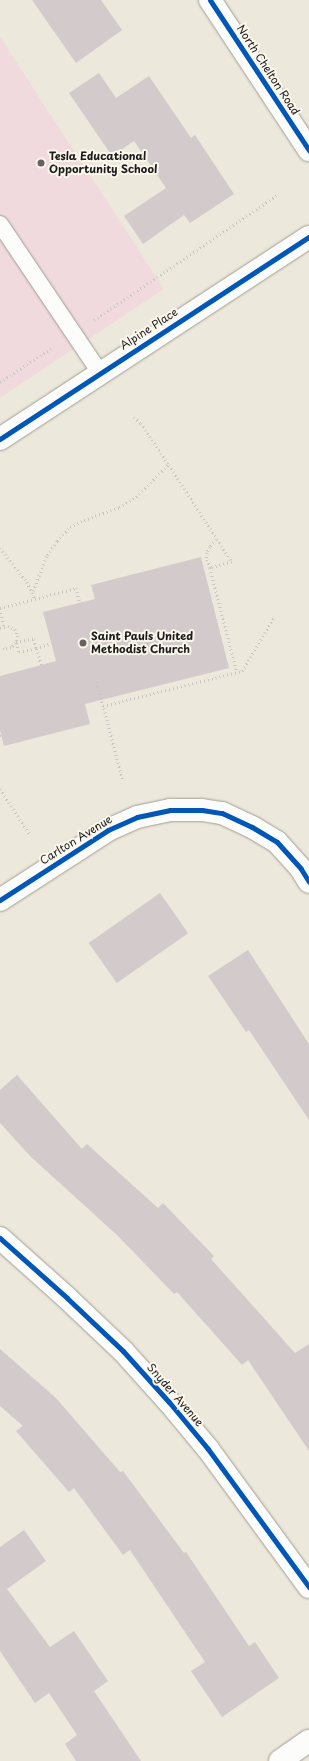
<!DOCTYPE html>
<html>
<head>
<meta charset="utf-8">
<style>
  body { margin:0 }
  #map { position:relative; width:309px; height:1761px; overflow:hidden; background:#ece8db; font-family:"Playpen Sans",sans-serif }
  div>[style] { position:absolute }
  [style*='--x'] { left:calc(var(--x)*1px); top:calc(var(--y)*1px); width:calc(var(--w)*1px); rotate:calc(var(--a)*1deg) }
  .built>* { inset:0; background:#f0dadd }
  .building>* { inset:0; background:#d3cacc; transform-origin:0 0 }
  .path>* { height:2.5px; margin-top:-1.25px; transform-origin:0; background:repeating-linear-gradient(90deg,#c7c6c3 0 1px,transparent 0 4px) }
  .roads { filter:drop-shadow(0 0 1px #a19e97) drop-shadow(0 0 1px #a19e97) }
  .lane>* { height:16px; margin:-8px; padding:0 8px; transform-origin:8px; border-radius:8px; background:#fcfcfa }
  .street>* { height:22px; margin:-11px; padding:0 11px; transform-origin:11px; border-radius:11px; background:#fcfcfa }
  .secondary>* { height:22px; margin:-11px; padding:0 11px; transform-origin:11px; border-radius:11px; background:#fcfcfa }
  .cycleway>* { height:5px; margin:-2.5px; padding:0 2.5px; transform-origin:2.5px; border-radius:2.5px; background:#0057b8 }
  .dots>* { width:11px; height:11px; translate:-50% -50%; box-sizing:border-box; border:2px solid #fbf7ec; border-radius:50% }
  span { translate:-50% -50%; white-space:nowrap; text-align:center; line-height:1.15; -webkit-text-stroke:4px #fbf7ec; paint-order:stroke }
  .street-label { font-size:11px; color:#1c1c1c }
  .poi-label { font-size:11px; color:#1c1c1c; font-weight:700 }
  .left { translate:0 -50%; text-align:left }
</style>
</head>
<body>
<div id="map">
  <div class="built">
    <div style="clip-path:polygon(0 37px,164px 289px,0 398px)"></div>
  </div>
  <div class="building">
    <div style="clip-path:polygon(32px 0,101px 0,122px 30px,76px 63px)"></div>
    <div style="clip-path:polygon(99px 73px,116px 98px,149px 76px,191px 138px,195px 135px,234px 194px,190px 223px,184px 215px,143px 244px,124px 216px,166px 188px,134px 141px,112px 156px,69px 93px)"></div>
    <div style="clip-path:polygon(201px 557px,229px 668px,85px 704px,90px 724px,4px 746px,0 730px,0 676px,56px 661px,43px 612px,95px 599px,91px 585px)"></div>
    <div style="left:160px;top:893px;width:49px;height:87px;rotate:55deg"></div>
    <div style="clip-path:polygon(248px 950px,309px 1044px,309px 1120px,249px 1030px,246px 1032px,208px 976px)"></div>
    <div style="clip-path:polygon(17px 1075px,82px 1149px,87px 1144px,158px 1208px,163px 1203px,214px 1256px,211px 1259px,295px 1353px,309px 1344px,309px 1451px,248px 1360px,242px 1365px,177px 1292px,174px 1294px,118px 1236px,30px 1156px,0 1123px,0 1090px)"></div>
    <div style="clip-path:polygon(0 1349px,56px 1398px,120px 1472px,123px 1471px,184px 1553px,186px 1552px,249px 1646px,255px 1642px,279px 1678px,222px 1717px,191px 1671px,205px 1662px,130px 1550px,123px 1555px,74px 1488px,69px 1492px,16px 1431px,23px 1426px,0 1406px)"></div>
    <div style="clip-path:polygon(24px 1530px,46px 1561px,7px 1589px,50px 1647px,74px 1631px,108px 1681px,94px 1691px,141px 1761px,76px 1761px,65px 1744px,77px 1735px,49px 1693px,35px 1703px,0 1651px,0 1547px)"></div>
  </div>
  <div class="path">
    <div style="--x:94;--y:320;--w:222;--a:-34.3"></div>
    <div style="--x:0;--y:382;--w:64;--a:-33.4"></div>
    <div style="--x:134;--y:417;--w:9;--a:41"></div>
    <div style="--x:141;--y:423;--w:50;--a:56.3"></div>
    <div style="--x:169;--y:465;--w:88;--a:57"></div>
    <div style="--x:217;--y:539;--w:27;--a:57"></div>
    <div style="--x:232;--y:562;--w:23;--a:165"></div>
    <div style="--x:210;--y:568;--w:11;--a:-112"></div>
    <div style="--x:206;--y:558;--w:7;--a:-82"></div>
    <div style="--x:207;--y:551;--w:6;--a:-59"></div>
    <div style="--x:210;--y:546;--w:10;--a:-45"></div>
    <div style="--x:0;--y:548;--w:43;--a:51.5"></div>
    <div style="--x:27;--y:582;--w:19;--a:65"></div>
    <div style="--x:210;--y:568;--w:107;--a:75.4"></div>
    <div style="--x:33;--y:591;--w:39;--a:-69"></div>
    <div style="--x:47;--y:555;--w:17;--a:-54"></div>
    <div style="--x:57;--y:541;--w:19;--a:-47"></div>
    <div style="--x:70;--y:527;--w:16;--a:-27"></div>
    <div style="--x:84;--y:520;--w:37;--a:-20"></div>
    <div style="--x:119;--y:507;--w:20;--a:-30"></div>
    <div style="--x:136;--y:497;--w:45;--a:-45"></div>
    <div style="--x:0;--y:608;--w:79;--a:-14.7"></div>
    <div style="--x:76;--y:588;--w:16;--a:75"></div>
    <div style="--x:0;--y:609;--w:17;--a:77"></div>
    <div style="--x:0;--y:628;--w:8;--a:-14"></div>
    <div style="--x:8;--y:626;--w:8;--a:23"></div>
    <div style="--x:15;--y:629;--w:8;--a:67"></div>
    <div style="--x:18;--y:636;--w:7;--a:106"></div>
    <div style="--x:16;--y:643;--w:9;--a:72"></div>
    <div style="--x:19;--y:652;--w:17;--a:-13"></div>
    <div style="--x:36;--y:648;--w:9;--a:-108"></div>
    <div style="--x:33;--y:639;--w:17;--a:167"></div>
    <div style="--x:16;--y:643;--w:7;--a:135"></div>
    <div style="--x:11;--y:648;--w:7;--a:172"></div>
    <div style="--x:4;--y:649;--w:4;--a:-153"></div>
    <div style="--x:41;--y:665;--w:18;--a:-106"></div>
    <div style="--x:36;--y:648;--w:16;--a:-18"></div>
    <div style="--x:97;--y:682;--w:25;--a:76"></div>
    <div style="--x:0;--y:736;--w:2;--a:0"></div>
    <div style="--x:122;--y:779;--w:75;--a:-104.6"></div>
    <div style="--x:103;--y:706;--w:143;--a:-14.1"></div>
    <div style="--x:242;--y:671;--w:63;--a:-59.3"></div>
    <div style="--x:0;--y:789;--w:53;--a:56.6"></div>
  </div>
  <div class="roads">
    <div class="lane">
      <div style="--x:0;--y:224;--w:179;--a:56.1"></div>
    </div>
    <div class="street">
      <div style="--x:0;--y:439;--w:369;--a:-33.2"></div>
      <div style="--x:0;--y:900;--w:129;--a:-32.9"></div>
      <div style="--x:108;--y:830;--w:32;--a:-24"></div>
      <div style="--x:137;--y:817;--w:34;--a:-12"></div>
      <div style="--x:170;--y:810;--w:32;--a:0"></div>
      <div style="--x:202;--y:810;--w:20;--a:9"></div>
      <div style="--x:222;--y:813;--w:33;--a:25"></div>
      <div style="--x:252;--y:827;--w:29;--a:31"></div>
      <div style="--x:277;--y:842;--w:36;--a:48"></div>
      <div style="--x:301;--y:869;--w:15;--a:58"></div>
      <div style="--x:0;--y:1238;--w:90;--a:41.8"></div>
      <div style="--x:67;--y:1298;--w:77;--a:43.4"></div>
      <div style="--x:123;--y:1351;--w:69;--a:48"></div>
      <div style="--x:169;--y:1402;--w:61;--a:50.3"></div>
      <div style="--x:208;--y:1449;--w:171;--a:53.8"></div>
      <div style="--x:280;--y:1761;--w:35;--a:-35"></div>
    </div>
    <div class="secondary">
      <div style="--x:210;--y:0;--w:180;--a:56.6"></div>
    </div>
  </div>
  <div class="cycleway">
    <div style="--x:210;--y:0;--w:180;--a:56.6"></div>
    <div style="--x:0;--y:439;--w:369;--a:-33.2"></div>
    <div style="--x:0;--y:900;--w:129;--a:-32.9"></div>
    <div style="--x:108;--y:830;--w:32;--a:-24"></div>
    <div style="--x:137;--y:817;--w:34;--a:-12"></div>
    <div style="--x:170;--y:810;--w:32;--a:0"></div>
    <div style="--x:202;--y:810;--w:20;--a:9"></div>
    <div style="--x:222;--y:813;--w:33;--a:25"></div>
    <div style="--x:252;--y:827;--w:29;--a:31"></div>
    <div style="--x:277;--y:842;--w:36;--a:48"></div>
    <div style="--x:301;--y:869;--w:15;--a:58"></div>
    <div style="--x:0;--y:1238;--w:90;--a:41.8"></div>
    <div style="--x:67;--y:1298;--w:77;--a:43.4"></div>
    <div style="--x:123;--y:1351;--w:69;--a:48"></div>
    <div style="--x:169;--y:1402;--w:61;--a:50.3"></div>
    <div style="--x:208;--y:1449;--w:171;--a:53.8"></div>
  </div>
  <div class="dots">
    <div style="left:41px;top:163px;background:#65635f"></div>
    <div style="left:83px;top:643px;background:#65635f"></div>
  </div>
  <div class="street-label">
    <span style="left:268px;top:70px;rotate:57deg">North Chelton Road</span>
    <span style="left:149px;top:329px;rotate:-33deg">Alpine Place</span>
    <span style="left:76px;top:840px;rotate:-32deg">Carlton Avenue</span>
    <span style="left:175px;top:1395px;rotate:49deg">Snyder Avenue</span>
  </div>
  <div class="poi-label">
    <span class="left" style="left:49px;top:163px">Tesla Educational<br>Opportunity School</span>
    <span class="left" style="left:91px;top:643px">Saint Pauls United<br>Methodist Church</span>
  </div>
</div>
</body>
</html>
